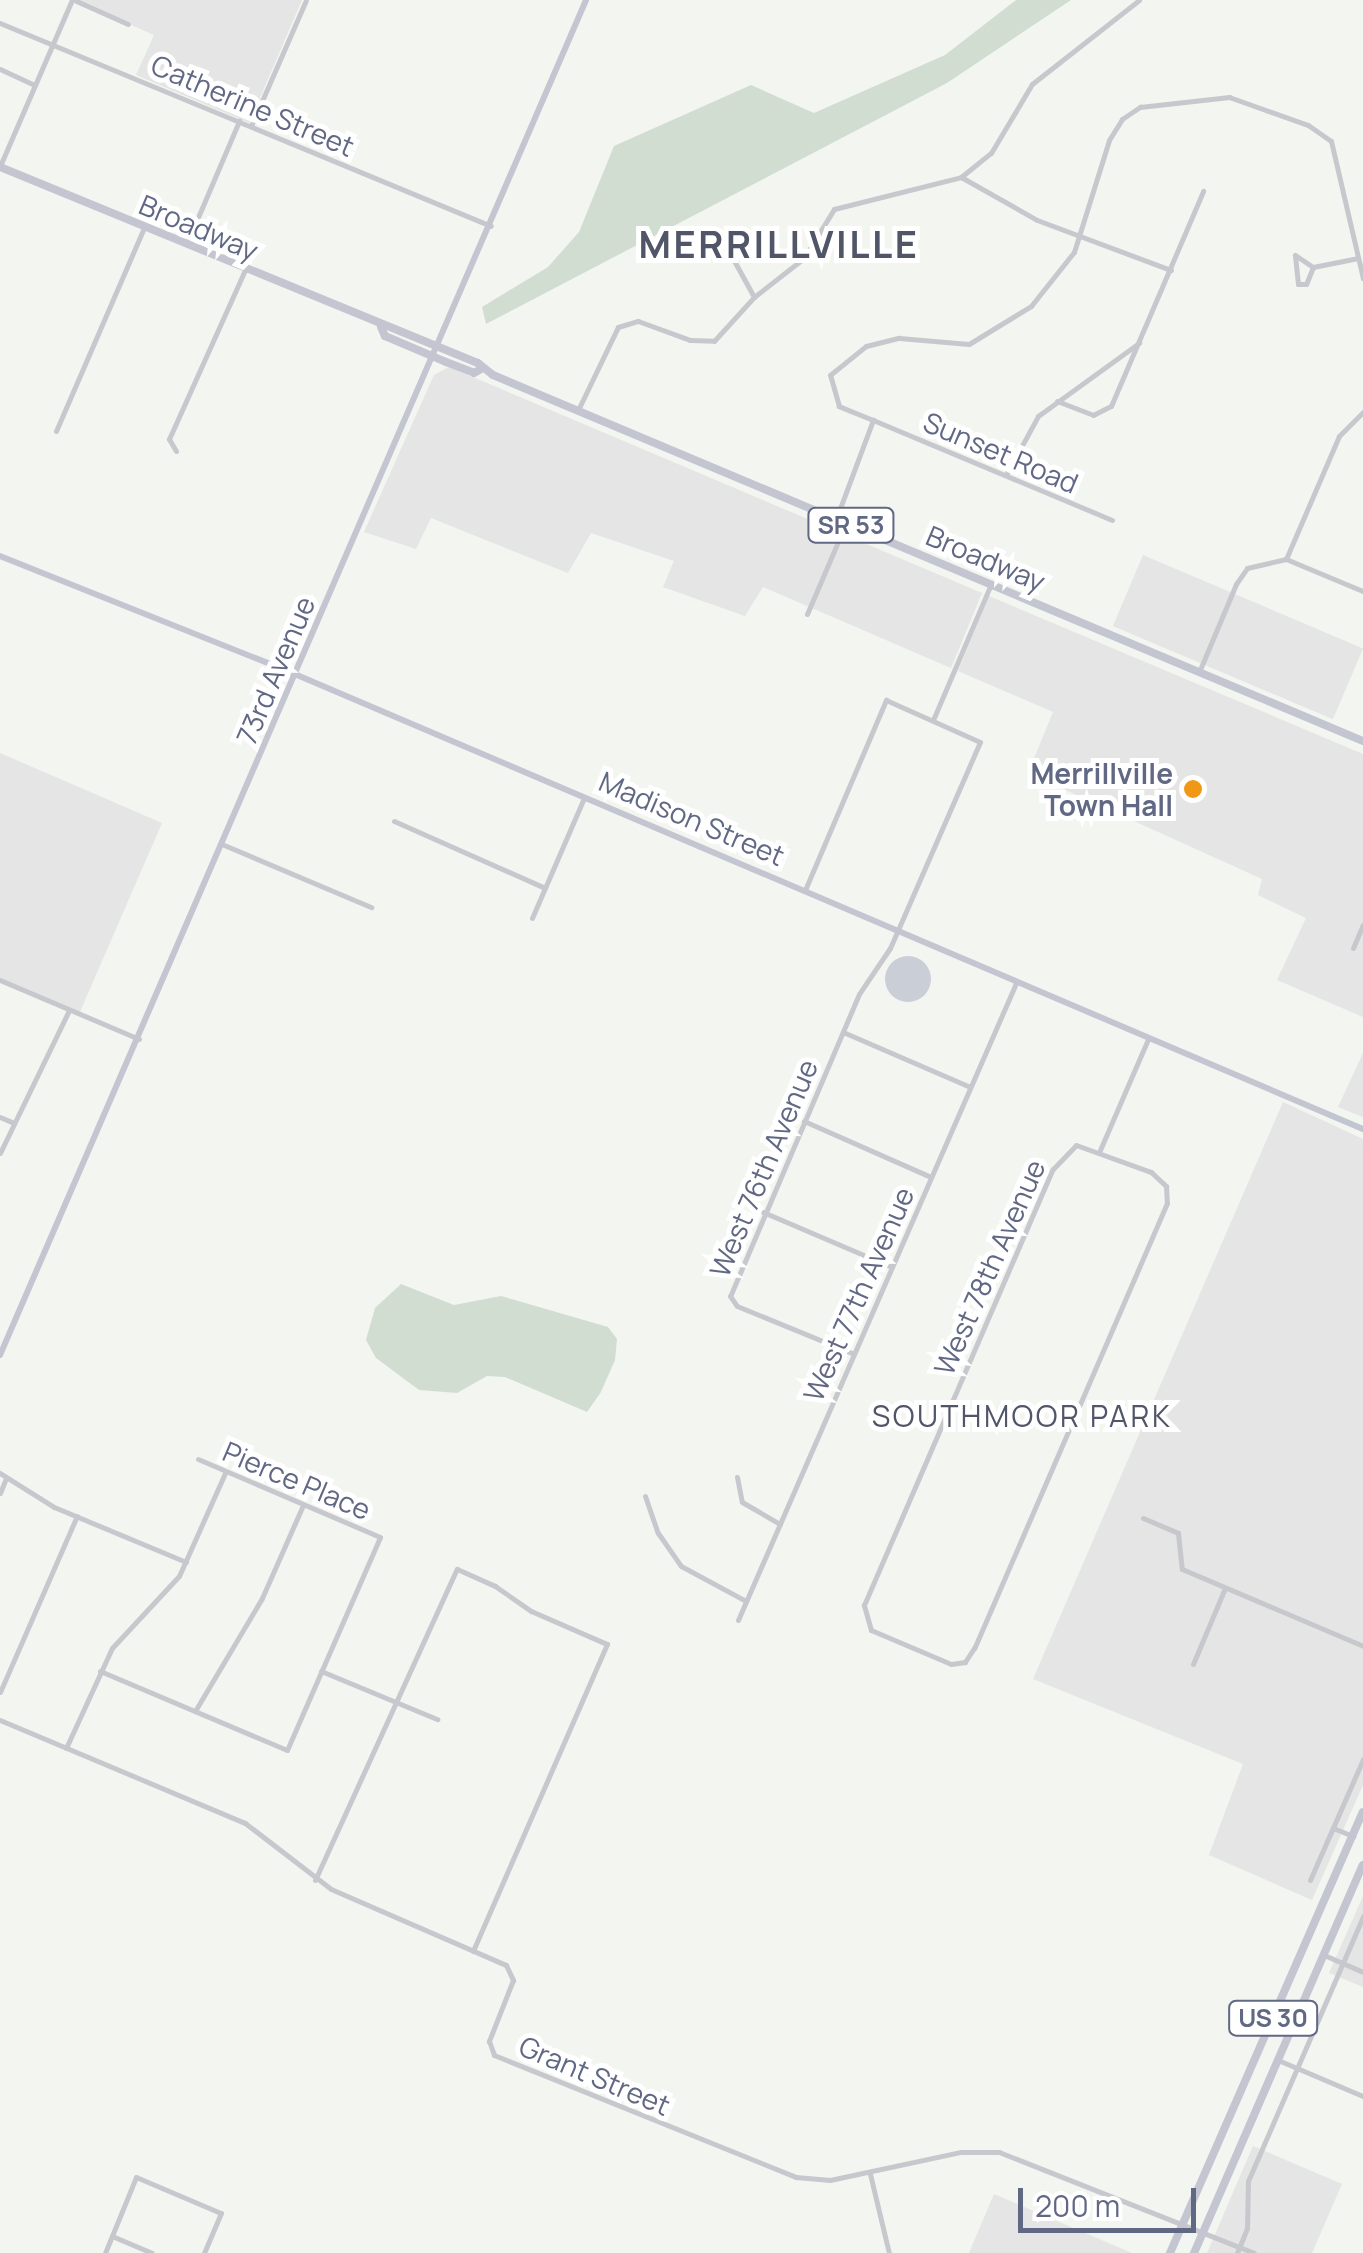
<!DOCTYPE html>
<html>
<head>
<meta charset="utf-8">
<style>
  body { margin:0 }
  #map { position:relative; width:1363px; height:2253px; overflow:hidden; background:#f3f5f0; font-family:Manrope,sans-serif }
  div>[style] { position:absolute }
  [style*='--x'] { left:calc(var(--x)*1px); top:calc(var(--y)*1px); width:calc(var(--w)*1px); rotate:calc(var(--a)*1deg) }
  .built>* { inset:0; background:#e4e5e4; transform-origin:0 0 }
  .green>* { inset:0; background:#d2ddd2 }
  .water>* { inset:0; background:#caced6 }
  .round { border-radius:50% }
  .street>* { height:5px; margin:-2.5px; padding:0 2.5px; transform-origin:2.5px; border-radius:2.5px; background:#c7c8cd }
  .secondary>* { height:6px; margin:-3px; padding:0 3px; transform-origin:3px; border-radius:3px; background:#c3c6d0 }
  .primary>* { height:8px; margin:-4px; padding:0 4px; transform-origin:4px; border-radius:4px; background:#c3c6d0 }
  .dots>* { width:28px; height:28px; translate:-50% -50%; box-sizing:border-box; border:5px solid #fff; border-radius:50% }
  span { translate:-50% -50%; white-space:nowrap; text-align:center; line-height:1.15; -webkit-text-stroke:10px #fff; paint-order:stroke }
  .shield-label span { padding:2px 8px; background:#fff; border:2px solid; border-radius:8px; -webkit-text-stroke-width:0 }
  .shield-label { font-size:25px; color:#616884; font-weight:700 }
  .street-label { font-size:28px; color:#616884 }
  .poi-label { font-size:28px; color:#616884; font-weight:700 }
  .right { translate:-100% -50%; text-align:right }
  .neighbourhood-label { font-size:30px; color:#505568; letter-spacing:2.5px }
  .district-label { font-size:38px; color:#505568; font-weight:700; letter-spacing:2.5px }
  .scale { position:absolute; left:1018px; top:2188px; width:178px; height:45px; box-sizing:border-box; border:5px solid #616884; border-top:0; padding-left:12px; font-size:30px; line-height:35px; white-space:nowrap; color:#616884; -webkit-text-stroke:8px #fff; paint-order:stroke }
</style>
</head>
<body>
<div id="map">
  <div class="built">
    <div style="clip-path:polygon(75px 0,302px 0,249px 123px,136px 75px,154px 35px)"></div>
    <div style="clip-path:polygon(449px 367px,982px 593px,951px 668px,763px 587px,745px 616px,663px 587px,674px 561px,591px 533px,568px 573px,431px 518px,416px 549px,364px 532px,434px 375px)"></div>
    <div style="left:1143px;top:555px;width:239px;height:77px;rotate:23deg"></div>
    <div style="clip-path:polygon(989px 596px,1363px 754px,1363px 1017px,1277px 980px,1306px 918px,1258px 895px,1262px 879px,1028px 773px,1053px 712px,958px 671px)"></div>
    <div style="clip-path:polygon(0 753px,162px 823px,79px 1014px,0 978px)"></div>
    <div style="clip-path:polygon(1363px 1053px,1363px 1117px,1338px 1107px)"></div>
    <div style="clip-path:polygon(1283px 1102px,1363px 1139px,1363px 1785px,1312px 1900px,1209px 1855px,1243px 1764px,1033px 1679px)"></div>
    <div style="clip-path:polygon(1363px 1896px,1363px 1987px,1329px 1973px)"></div>
    <div style="clip-path:polygon(1253px 2146px,1342px 2184px,1312px 2253px,1207px 2253px)"></div>
    <div style="clip-path:polygon(994px 2194px,1132px 2253px,969px 2253px)"></div>
  </div>
  <div class="green">
    <div style="clip-path:polygon(1016px 0,1071px 0,947px 83px,486px 324px,482px 307px,548px 267px,579px 232px,614px 146px,751px 85px,814px 113px,945px 55px)"></div>
    <div style="clip-path:polygon(401px 1284px,454px 1305px,501px 1296px,608px 1327px,617px 1339px,615px 1360px,601px 1392px,587px 1412px,505px 1377px,487px 1376px,457px 1393px,419px 1390px,376px 1358px,366px 1340px,375px 1308px)"></div>
  </div>
  <div class="water">
    <div class="round" style="left:885px;top:956px;width:46px;height:46px"></div>
  </div>
  <div class="street">
    <div style="--x:74;--y:0;--w:59;--a:24"></div>
    <div style="--x:0;--y:23;--w:531;--a:22.46"></div>
    <div style="--x:0;--y:69;--w:38;--a:25"></div>
    <div style="--x:251;--y:126;--w:137;--a:-66.4"></div>
    <div style="--x:0;--y:166;--w:181;--a:-66.6"></div>
    <div style="--x:961;--y:177;--w:87;--a:29.5"></div>
    <div style="--x:1037;--y:220;--w:143;--a:20.5"></div>
    <div style="--x:187;--y:243;--w:133;--a:-66.9"></div>
    <div style="--x:732;--y:257;--w:46;--a:61.2"></div>
    <div style="--x:1313;--y:267;--w:18;--a:112"></div>
    <div style="--x:1306;--y:284;--w:8;--a:180"></div>
    <div style="--x:1298;--y:284;--w:29;--a:-96"></div>
    <div style="--x:1295;--y:255;--w:22;--a:34"></div>
    <div style="--x:1313;--y:267;--w:46;--a:-11.3"></div>
    <div style="--x:1057;--y:401;--w:39;--a:21"></div>
    <div style="--x:1093;--y:415;--w:20;--a:-27"></div>
    <div style="--x:1111;--y:406;--w:234;--a:-66.8"></div>
    <div style="--x:578;--y:410;--w:92;--a:-64.3"></div>
    <div style="--x:618;--y:327;--w:21;--a:-17"></div>
    <div style="--x:638;--y:321;--w:55;--a:20.1"></div>
    <div style="--x:690;--y:340;--w:24;--a:2"></div>
    <div style="--x:714;--y:341;--w:59;--a:-47.7"></div>
    <div style="--x:754;--y:297;--w:63;--a:-38"></div>
    <div style="--x:804;--y:258;--w:57;--a:-58.5"></div>
    <div style="--x:834;--y:209;--w:131;--a:-14.1"></div>
    <div style="--x:961;--y:177;--w:38;--a:-39"></div>
    <div style="--x:991;--y:153;--w:80;--a:-59.3"></div>
    <div style="--x:1032;--y:84;--w:136;--a:-38.1"></div>
    <div style="--x:873;--y:420;--w:259;--a:22.7"></div>
    <div style="--x:56;--y:431;--w:221;--a:-66.6"></div>
    <div style="--x:176;--y:451;--w:14;--a:-120"></div>
    <div style="--x:169;--y:439;--w:185;--a:-65.8"></div>
    <div style="--x:1006;--y:475;--w:67;--a:-61.5"></div>
    <div style="--x:1038;--y:416;--w:125;--a:-35.9"></div>
    <div style="--x:836;--y:519;--w:106;--a:-69.5"></div>
    <div style="--x:873;--y:420;--w:37;--a:-158"></div>
    <div style="--x:839;--y:406;--w:32;--a:-106"></div>
    <div style="--x:830;--y:375;--w:46;--a:-38.9"></div>
    <div style="--x:866;--y:346;--w:34;--a:-14"></div>
    <div style="--x:899;--y:338;--w:70;--a:4.9"></div>
    <div style="--x:969;--y:344;--w:73;--a:-31.5"></div>
    <div style="--x:1031;--y:306;--w:69;--a:-51.5"></div>
    <div style="--x:1074;--y:252;--w:117;--a:-72.6"></div>
    <div style="--x:1109;--y:140;--w:25;--a:-58"></div>
    <div style="--x:1122;--y:119;--w:22;--a:-34"></div>
    <div style="--x:1140;--y:107;--w:90;--a:-6.4"></div>
    <div style="--x:1229;--y:97;--w:84;--a:19.5"></div>
    <div style="--x:1308;--y:125;--w:28;--a:35"></div>
    <div style="--x:1331;--y:141;--w:141;--a:76.9"></div>
    <div style="--x:1286;--y:559;--w:83;--a:22.6"></div>
    <div style="--x:807;--y:614;--w:99;--a:-66.8"></div>
    <div style="--x:1199;--y:672;--w:95;--a:-67.2"></div>
    <div style="--x:1236;--y:584;--w:19;--a:-55"></div>
    <div style="--x:1247;--y:568;--w:40;--a:-13"></div>
    <div style="--x:1286;--y:559;--w:134;--a:-66.7"></div>
    <div style="--x:1339;--y:436;--w:34;--a:-45"></div>
    <div style="--x:933;--y:720;--w:148;--a:-66.9"></div>
    <div style="--x:394;--y:821;--w:165;--a:23.9"></div>
    <div style="--x:224;--y:845;--w:160;--a:22.9"></div>
    <div style="--x:805;--y:890;--w:207;--a:-66.9"></div>
    <div style="--x:886;--y:700;--w:103;--a:24.1"></div>
    <div style="--x:980;--y:742;--w:225;--a:113.6"></div>
    <div style="--x:890;--y:948;--w:55;--a:124"></div>
    <div style="--x:859;--y:994;--w:328;--a:113.1"></div>
    <div style="--x:730;--y:1296;--w:12;--a:55"></div>
    <div style="--x:737;--y:1306;--w:126;--a:22.3"></div>
    <div style="--x:532;--y:918;--w:131;--a:-66.6"></div>
    <div style="--x:1353;--y:948;--w:25;--a:-67"></div>
    <div style="--x:0;--y:980;--w:151;--a:23"></div>
    <div style="--x:843;--y:1032;--w:138;--a:23.4"></div>
    <div style="--x:0;--y:1117;--w:15;--a:23"></div>
    <div style="--x:804;--y:1121;--w:139;--a:23.8"></div>
    <div style="--x:1076;--y:1145;--w:80;--a:19.8"></div>
    <div style="--x:1151;--y:1172;--w:21;--a:43"></div>
    <div style="--x:1166;--y:1186;--w:17;--a:87"></div>
    <div style="--x:1167;--y:1203;--w:485;--a:113.4"></div>
    <div style="--x:974;--y:1648;--w:17;--a:123"></div>
    <div style="--x:965;--y:1662;--w:14;--a:172"></div>
    <div style="--x:951;--y:1664;--w:87;--a:-157"></div>
    <div style="--x:871;--y:1630;--w:26;--a:-106"></div>
    <div style="--x:864;--y:1605;--w:475;--a:-66.6"></div>
    <div style="--x:1053;--y:1169;--w:33;--a:-46"></div>
    <div style="--x:1100;--y:1150;--w:121;--a:-66.6"></div>
    <div style="--x:0;--y:1153;--w:159;--a:-64.2"></div>
    <div style="--x:763;--y:1212;--w:140;--a:23.1"></div>
    <div style="--x:0;--y:1473;--w:64;--a:32.2"></div>
    <div style="--x:54;--y:1507;--w:143;--a:22.6"></div>
    <div style="--x:737;--y:1477;--w:25;--a:79"></div>
    <div style="--x:742;--y:1502;--w:44;--a:30.1"></div>
    <div style="--x:0;--y:1493;--w:16;--a:-68"></div>
    <div style="--x:645;--y:1496;--w:39;--a:71"></div>
    <div style="--x:658;--y:1533;--w:40;--a:55.1"></div>
    <div style="--x:681;--y:1566;--w:74;--a:28.3"></div>
    <div style="--x:1143;--y:1518;--w:38;--a:23"></div>
    <div style="--x:1178;--y:1533;--w:36;--a:84"></div>
    <div style="--x:1182;--y:1569;--w:197;--a:23"></div>
    <div style="--x:738;--y:1620;--w:695;--a:-66.42"></div>
    <div style="--x:1193;--y:1664;--w:82;--a:-67.2"></div>
    <div style="--x:100;--y:1671;--w:203;--a:22.9"></div>
    <div style="--x:287;--y:1750;--w:232;--a:-66.4"></div>
    <div style="--x:380;--y:1537;--w:198;--a:-156.8"></div>
    <div style="--x:321;--y:1671;--w:126;--a:22.5"></div>
    <div style="--x:0;--y:1692;--w:192;--a:-66.4"></div>
    <div style="--x:195;--y:1711;--w:131;--a:-59.3"></div>
    <div style="--x:262;--y:1598;--w:102;--a:-66.2"></div>
    <div style="--x:0;--y:1720;--w:266;--a:22.8"></div>
    <div style="--x:245;--y:1823;--w:108;--a:37.5"></div>
    <div style="--x:331;--y:1889;--w:191;--a:23.5"></div>
    <div style="--x:506;--y:1965;--w:17;--a:65"></div>
    <div style="--x:513;--y:1980;--w:66;--a:111.5"></div>
    <div style="--x:489;--y:2041;--w:15;--a:70"></div>
    <div style="--x:494;--y:2055;--w:326;--a:22"></div>
    <div style="--x:796;--y:2177;--w:34;--a:5"></div>
    <div style="--x:830;--y:2180;--w:134;--a:-12.1"></div>
    <div style="--x:961;--y:2152;--w:38;--a:0"></div>
    <div style="--x:999;--y:2152;--w:274;--a:21.6"></div>
    <div style="--x:66;--y:1748;--w:110;--a:-65.3"></div>
    <div style="--x:112;--y:1648;--w:98;--a:-47.1"></div>
    <div style="--x:179;--y:1576;--w:113;--a:-65.9"></div>
    <div style="--x:1333;--y:1828;--w:22;--a:22"></div>
    <div style="--x:315;--y:1880;--w:342;--a:-65.5"></div>
    <div style="--x:457;--y:1569;--w:42;--a:24.1"></div>
    <div style="--x:495;--y:1586;--w:44;--a:34.8"></div>
    <div style="--x:531;--y:1611;--w:83;--a:23.5"></div>
    <div style="--x:607;--y:1644;--w:335;--a:113.6"></div>
    <div style="--x:1310;--y:1880;--w:132;--a:-66.3"></div>
    <div style="--x:1324;--y:1955;--w:43;--a:23.6"></div>
    <div style="--x:1278;--y:2060;--w:92;--a:23"></div>
    <div style="--x:870;--y:2174;--w:81;--a:76.5"></div>
    <div style="--x:112;--y:2236;--w:43;--a:23"></div>
    <div style="--x:105;--y:2253;--w:82;--a:-67.8"></div>
    <div style="--x:136;--y:2177;--w:92;--a:23"></div>
    <div style="--x:221;--y:2213;--w:43;--a:113"></div>
    <div style="--x:1237;--y:2253;--w:27;--a:-68"></div>
    <div style="--x:1247;--y:2228;--w:47;--a:-88.8"></div>
    <div style="--x:1248;--y:2181;--w:289;--a:-66.5"></div>
  </div>
  <div class="secondary">
    <div style="--x:0;--y:556;--w:320;--a:21.8"></div>
    <div style="--x:297;--y:675;--w:1159;--a:23.07"></div>
    <div style="--x:0;--y:1355;--w:1476;--a:-66.61"></div>
  </div>
  <div class="primary">
    <div style="--x:0;--y:167;--w:517;--a:22.3"></div>
    <div style="--x:478;--y:363;--w:19;--a:39"></div>
    <div style="--x:493;--y:375;--w:944;--a:22.82"></div>
    <div style="--x:381;--y:327;--w:10;--a:66"></div>
    <div style="--x:385;--y:336;--w:66;--a:23.1"></div>
    <div style="--x:446;--y:362;--w:30;--a:21"></div>
    <div style="--x:474;--y:373;--w:8;--a:-30"></div>
    <div style="--x:1170;--y:2253;--w:481;--a:-66.4"></div>
    <div style="--x:1194;--y:2253;--w:423;--a:-66.5"></div>
  </div>
  <div class="dots">
    <div style="left:1193px;top:789px;background:#f09815"></div>
  </div>
  <div class="shield-label">
    <span style="left:851px;top:525px">SR 53</span>
    <span style="left:1273px;top:2018px">US 30</span>
  </div>
  <div class="street-label">
    <span style="left:253px;top:105px;rotate:23deg">Catherine Street</span>
    <span style="left:199px;top:227px;rotate:23deg">Broadway</span>
    <span style="left:1001px;top:452px;rotate:23deg">Sunset Road</span>
    <span style="left:986px;top:558px;rotate:23deg">Broadway</span>
    <span style="left:275px;top:670px;rotate:-67deg">73rd Avenue</span>
    <span style="left:692px;top:818px;rotate:23deg">Madison Street</span>
    <span style="left:763px;top:1168px;rotate:-67deg">West 76th Avenue</span>
    <span style="left:989px;top:1267px;rotate:-66deg">West 78th Avenue</span>
    <span style="left:858px;top:1294px;rotate:-66deg">West 77th Avenue</span>
    <span style="left:297px;top:1480px;rotate:23deg">Pierce Place</span>
    <span style="left:595px;top:2075px;rotate:23deg">Grant Street</span>
  </div>
  <div class="poi-label">
    <span class="right" style="left:1173px;top:789px">Merrillville<br>Town Hall</span>
  </div>
  <div class="neighbourhood-label">
    <span style="left:1022px;top:1416px">SOUTHMOOR PARK</span>
  </div>
  <div class="district-label">
    <span style="left:779px;top:244px">MERRILLVILLE</span>
  </div>
  <div class="scale">200 m</div>
</div>
</body>
</html>
